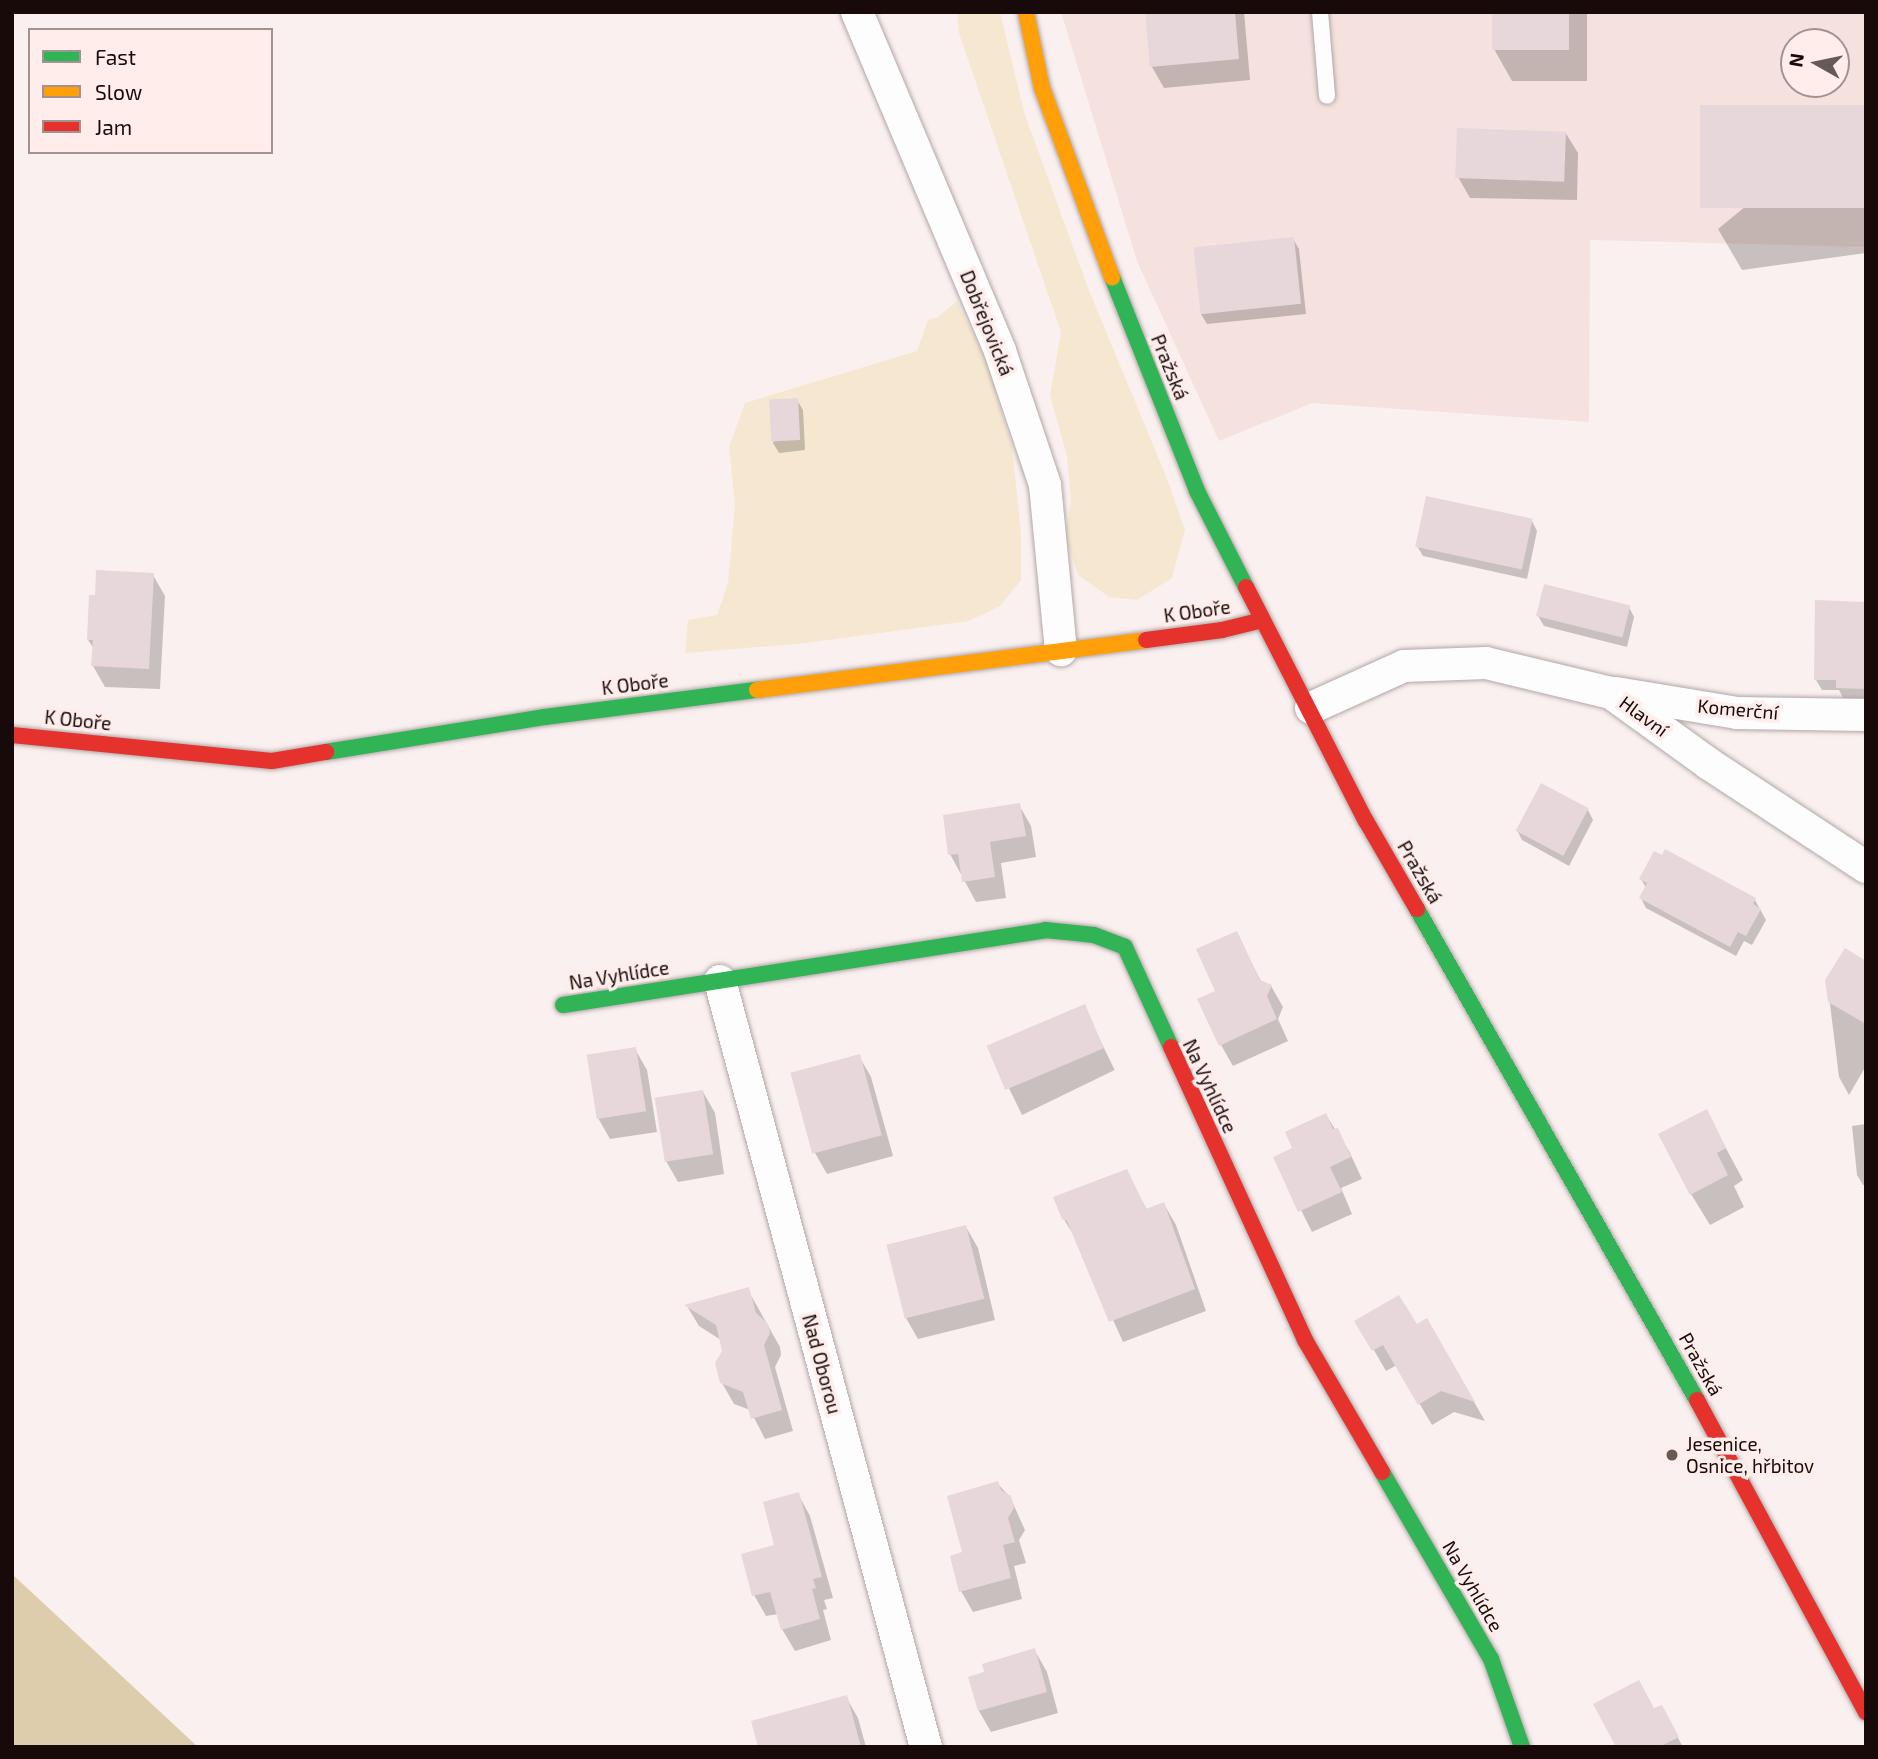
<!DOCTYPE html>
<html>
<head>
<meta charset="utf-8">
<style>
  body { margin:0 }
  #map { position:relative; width:1878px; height:1759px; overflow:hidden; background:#faf0ef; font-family:"Exo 2",sans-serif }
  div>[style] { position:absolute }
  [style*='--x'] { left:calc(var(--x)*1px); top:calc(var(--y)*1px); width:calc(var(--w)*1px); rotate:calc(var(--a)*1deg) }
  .built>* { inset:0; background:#f5e2de }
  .green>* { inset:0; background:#f6e8d0 }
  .forest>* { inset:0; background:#ddcdac }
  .shadow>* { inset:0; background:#0003; transform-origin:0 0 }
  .building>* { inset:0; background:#e7d6da; transform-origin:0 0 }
  .roads { filter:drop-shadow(0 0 2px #b2a7a6) drop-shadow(0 0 2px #b2a7a6) }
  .lane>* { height:16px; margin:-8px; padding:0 8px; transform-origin:8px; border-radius:8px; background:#fefdfd }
  .street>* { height:32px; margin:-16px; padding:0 16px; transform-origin:16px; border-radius:16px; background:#fefdfd }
  .fast>* { height:16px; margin:-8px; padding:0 8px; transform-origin:8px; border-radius:8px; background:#30b455 }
  .slow>* { height:16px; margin:-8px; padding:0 8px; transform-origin:8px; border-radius:8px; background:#ff9f0a }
  .jam>* { height:16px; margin:-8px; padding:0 8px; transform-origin:8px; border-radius:8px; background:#e5322d }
  .dots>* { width:19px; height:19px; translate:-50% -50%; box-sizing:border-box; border:4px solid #feedeb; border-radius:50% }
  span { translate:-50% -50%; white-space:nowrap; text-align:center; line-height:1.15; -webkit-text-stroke:7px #feedeb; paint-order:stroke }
  .street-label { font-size:19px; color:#170a08 }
  .poi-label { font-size:19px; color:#170a08 }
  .left { translate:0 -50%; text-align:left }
  .frame { position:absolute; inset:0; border:14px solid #170a08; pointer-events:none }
  .legend { position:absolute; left:28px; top:28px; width:245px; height:126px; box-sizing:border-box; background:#feedeb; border:2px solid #a29290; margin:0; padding:9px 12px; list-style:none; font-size:21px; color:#170a08 }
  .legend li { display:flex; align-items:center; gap:14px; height:35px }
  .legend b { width:35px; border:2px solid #a29290 }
  .north { position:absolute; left:1780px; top:28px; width:70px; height:70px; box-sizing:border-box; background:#feedeb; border:2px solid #a29290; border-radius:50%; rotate:279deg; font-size:19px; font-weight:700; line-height:28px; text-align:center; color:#170a08 }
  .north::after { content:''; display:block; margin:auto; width:24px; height:32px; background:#665a59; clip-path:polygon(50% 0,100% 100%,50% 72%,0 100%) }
</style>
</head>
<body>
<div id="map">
  <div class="built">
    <div style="clip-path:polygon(evenodd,1061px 12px,1866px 12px,1866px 247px,1590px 240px,1589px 422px,1312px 403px,1219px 441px,1137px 261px,1061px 12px,1794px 42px,1836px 42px,1836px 84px,1794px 84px,1794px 42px)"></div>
  </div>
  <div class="green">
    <div style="clip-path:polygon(957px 12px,1000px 12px,1024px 112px,1088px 288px,1166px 476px,1185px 530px,1172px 578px,1137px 600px,1109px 597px,1078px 575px,1065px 537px,1071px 500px,1067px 456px,1050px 395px,1061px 332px,959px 33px)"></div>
    <div style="clip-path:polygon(957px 301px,986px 361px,1012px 447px,1021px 533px,1021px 580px,1000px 606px,969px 621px,806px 643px,685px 653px,688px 620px,717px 615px,728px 583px,735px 504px,729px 447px,745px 403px,917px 351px,928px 320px,938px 317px)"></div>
  </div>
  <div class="forest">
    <div style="clip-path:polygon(12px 1574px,198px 1747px,12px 1747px)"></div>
  </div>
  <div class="shadow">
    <div style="clip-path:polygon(1147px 12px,1244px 12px,1250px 80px,1164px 88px,1152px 67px)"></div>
    <div style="clip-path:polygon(1494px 12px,1587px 12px,1587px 81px,1512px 81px,1494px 49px)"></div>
    <div style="clip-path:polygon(1866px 107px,1866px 253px,1742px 270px,1718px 229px)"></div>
    <div style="clip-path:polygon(1565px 132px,1578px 153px,1577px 200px,1470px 198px,1458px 177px)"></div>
    <div style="clip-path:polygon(1293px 239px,1299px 249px,1306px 314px,1207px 324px,1201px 314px)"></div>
    <div style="clip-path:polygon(797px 400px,803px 410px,805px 450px,779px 453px,773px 443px)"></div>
    <div style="clip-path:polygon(1532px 521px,1537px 531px,1527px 579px,1423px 556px,1417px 546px)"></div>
    <div style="clip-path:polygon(153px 575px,165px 596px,160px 689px,105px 687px,93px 666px,94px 649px,88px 640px,97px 597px)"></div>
    <div style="clip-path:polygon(1866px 603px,1866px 698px,1843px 698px,1839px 690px,1822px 690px,1816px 680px)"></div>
    <div style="clip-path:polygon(1629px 607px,1634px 617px,1627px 647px,1544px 626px,1538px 616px)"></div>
    <div style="clip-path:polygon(1019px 805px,1031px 826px,1036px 857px,1001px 863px,1006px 898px,976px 902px,950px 854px)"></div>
    <div style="clip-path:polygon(1588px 810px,1593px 820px,1569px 866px,1522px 840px,1517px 830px)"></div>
    <div style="clip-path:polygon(1641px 879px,1755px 900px,1766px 920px,1752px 945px,1744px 941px,1736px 956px,1646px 908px,1641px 898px,1646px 888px)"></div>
    <div style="clip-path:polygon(1236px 933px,1262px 983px,1271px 986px,1283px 1007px,1278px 1019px,1288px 1041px,1233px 1066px,1221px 1045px)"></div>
    <div style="clip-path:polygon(1866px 963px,1866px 1066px,1849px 1095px,1839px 1077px,1827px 980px)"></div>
    <div style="left:1084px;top:1007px;width:70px;height:103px;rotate:64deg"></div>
    <div style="clip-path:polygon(635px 1049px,647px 1070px,657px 1132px,610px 1139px,598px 1118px)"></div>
    <div style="clip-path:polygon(859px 1056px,871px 1077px,893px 1156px,827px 1174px,815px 1153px)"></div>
    <div style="clip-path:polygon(703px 1092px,715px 1113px,724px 1174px,678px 1182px,666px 1161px)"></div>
    <div style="clip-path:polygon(1706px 1111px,1743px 1180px,1734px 1186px,1744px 1207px,1710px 1225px,1691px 1194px)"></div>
    <div style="clip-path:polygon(1326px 1115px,1349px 1151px,1362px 1179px,1341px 1188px,1352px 1214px,1312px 1232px,1275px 1158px,1295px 1149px)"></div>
    <div style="clip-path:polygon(1866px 1124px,1866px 1185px,1863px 1185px,1857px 1175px,1852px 1126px)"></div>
    <div style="clip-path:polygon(1126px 1171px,1147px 1210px,1164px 1204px,1176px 1225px,1206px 1311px,1123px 1342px,1077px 1240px,1063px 1218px)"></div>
    <div style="clip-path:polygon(966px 1227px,978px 1248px,995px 1320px,918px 1339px,906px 1318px)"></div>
    <div style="clip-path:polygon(748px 1290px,780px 1347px,781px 1355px,775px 1367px,793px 1431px,765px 1439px,750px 1410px,734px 1404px,722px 1383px,724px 1351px,721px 1340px,699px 1326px,687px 1306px)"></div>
    <div style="clip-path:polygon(1427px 1320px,1485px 1421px,1454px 1412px,1432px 1425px,1397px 1365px,1386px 1371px,1357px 1321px,1416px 1326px)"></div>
    <div style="clip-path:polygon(997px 1483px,1010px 1497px,1025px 1530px,1019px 1540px,1026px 1563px,1014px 1566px,1022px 1599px,973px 1612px,961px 1591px,964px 1553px)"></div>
    <div style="clip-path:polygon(798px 1494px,810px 1516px,833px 1598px,824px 1600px,827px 1609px,823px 1610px,831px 1640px,795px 1651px,782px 1629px,778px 1614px,766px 1616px,754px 1595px)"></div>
    <div style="clip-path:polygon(1035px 1651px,1047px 1672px,1058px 1713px,991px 1732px,979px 1711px,970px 1678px)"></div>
    <div style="clip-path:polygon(846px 1697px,858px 1718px,866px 1747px,759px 1747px)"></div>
    <div style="clip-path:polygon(1661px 1707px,1683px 1747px,1618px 1747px,1654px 1710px)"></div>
  </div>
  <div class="building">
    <div style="clip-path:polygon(1145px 12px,1235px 12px,1239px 59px,1150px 67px)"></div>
    <div style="left:1492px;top:12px;width:77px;height:38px"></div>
    <div style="left:1866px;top:105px;width:103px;height:166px;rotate:90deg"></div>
    <div style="left:1457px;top:128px;width:109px;height:50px;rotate:2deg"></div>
    <div style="left:1294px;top:237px;width:67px;height:101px;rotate:84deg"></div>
    <div style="left:798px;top:398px;width:42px;height:29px;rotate:87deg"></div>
    <div style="left:1426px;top:496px;width:109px;height:52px;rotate:12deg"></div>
    <div style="clip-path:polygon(96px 570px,154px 573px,149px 669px,91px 666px,93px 640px,87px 640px,89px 595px,95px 595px)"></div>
    <div style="left:1544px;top:584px;width:89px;height:33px;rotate:14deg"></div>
    <div style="clip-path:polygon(1815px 600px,1866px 602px,1866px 689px,1836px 688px,1836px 680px,1814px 680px)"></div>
    <div style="left:1541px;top:783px;width:54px;height:54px;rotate:28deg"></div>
    <div style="clip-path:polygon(1020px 803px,1026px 836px,990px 842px,995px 877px,962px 882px,958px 854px,948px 855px,943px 815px)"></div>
    <div style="clip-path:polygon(1665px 849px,1756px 898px,1753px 904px,1761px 909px,1746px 936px,1738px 932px,1730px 947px,1639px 898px,1647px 883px,1639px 879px,1654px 851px,1662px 855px)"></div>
    <div style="clip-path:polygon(1237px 931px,1260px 980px,1272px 985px,1267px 996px,1277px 1019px,1219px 1046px,1197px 999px,1215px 991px,1196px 949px)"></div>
    <div style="clip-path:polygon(1845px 948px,1866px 961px,1866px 1024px,1828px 1002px,1825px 980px)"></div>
    <div style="left:1085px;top:1004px;width:48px;height:107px;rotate:67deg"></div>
    <div style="left:636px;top:1047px;width:65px;height:50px;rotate:81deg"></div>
    <div style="left:860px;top:1054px;width:84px;height:72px;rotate:75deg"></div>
    <div style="left:703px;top:1090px;width:65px;height:49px;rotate:81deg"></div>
    <div style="clip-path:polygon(1707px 1109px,1726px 1148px,1717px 1153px,1728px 1175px,1690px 1195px,1658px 1134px)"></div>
    <div style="clip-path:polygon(1326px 1113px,1333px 1129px,1338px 1128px,1351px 1157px,1330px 1167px,1342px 1192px,1298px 1212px,1273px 1157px,1292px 1148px,1285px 1132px)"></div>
    <div style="clip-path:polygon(1127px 1169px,1146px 1209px,1164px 1202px,1195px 1289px,1109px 1322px,1067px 1221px,1062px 1219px,1053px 1197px)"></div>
    <div style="left:966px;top:1225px;width:76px;height:82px;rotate:76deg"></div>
    <div style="clip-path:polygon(749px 1287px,756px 1313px,768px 1324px,770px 1333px,764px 1345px,782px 1410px,751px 1419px,743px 1392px,720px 1383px,715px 1363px,722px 1351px,716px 1325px,684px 1305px)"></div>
    <div style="clip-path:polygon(1399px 1295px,1417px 1324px,1427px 1318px,1475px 1402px,1441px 1391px,1418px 1405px,1383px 1345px,1372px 1351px,1354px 1321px)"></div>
    <div style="clip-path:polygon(998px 1481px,1001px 1490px,1011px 1496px,1014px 1508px,1008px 1518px,1015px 1542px,1003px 1545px,1011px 1578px,959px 1592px,950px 1556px,962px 1552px,947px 1496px)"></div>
    <div style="clip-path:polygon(799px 1492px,822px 1577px,813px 1579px,816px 1588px,812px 1589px,820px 1619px,781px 1630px,770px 1592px,752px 1596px,741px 1554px,774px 1545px,763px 1502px)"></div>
    <div style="clip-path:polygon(1035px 1648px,1047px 1692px,978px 1711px,968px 1677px,984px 1672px,982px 1664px)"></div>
    <div style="clip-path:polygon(1639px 1680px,1654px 1708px,1662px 1705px,1679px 1737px,1659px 1747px,1616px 1747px,1593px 1704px)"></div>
    <div style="clip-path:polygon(847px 1695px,861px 1747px,758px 1747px,751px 1721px)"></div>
  </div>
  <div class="roads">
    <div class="lane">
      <div style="--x:1320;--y:12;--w:84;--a:85.2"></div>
    </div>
    <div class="street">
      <div style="--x:857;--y:12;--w:368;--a:67.1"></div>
      <div style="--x:1000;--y:351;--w:141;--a:71.4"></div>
      <div style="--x:1045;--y:485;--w:166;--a:84.5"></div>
      <div style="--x:1616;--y:693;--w:123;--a:9.4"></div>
      <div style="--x:1737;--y:713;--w:129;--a:0.9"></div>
      <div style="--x:1311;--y:708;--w:102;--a:-24.3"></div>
      <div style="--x:1404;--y:666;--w:82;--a:-2.1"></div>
      <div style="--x:1486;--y:663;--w:129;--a:13.5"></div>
      <div style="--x:1611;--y:693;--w:121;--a:35.9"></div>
      <div style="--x:1709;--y:764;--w:188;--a:33.3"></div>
      <div style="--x:720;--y:981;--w:793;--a:74.95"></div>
    </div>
    <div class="fast">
      <div style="--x:1112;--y:277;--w:230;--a:68.3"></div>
      <div style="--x:1197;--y:491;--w:108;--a:63"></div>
      <div style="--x:326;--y:752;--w:222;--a:-9.1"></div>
      <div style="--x:545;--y:717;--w:214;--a:-7.3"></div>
      <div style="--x:1417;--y:909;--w:565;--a:60.31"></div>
      <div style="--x:563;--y:1005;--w:488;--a:-8.8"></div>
      <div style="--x:1045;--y:930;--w:49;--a:5.8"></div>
      <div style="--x:1094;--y:935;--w:33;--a:21"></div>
      <div style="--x:1125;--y:947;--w:110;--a:65.3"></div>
      <div style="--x:1382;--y:1472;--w:216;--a:59.8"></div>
      <div style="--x:1491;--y:1659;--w:93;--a:70.6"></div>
    </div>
    <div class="slow">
      <div style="--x:1026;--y:12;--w:78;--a:78.1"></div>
      <div style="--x:1042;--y:88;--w:202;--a:69.7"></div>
      <div style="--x:757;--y:690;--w:392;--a:-7.3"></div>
    </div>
    <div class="jam">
      <div style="--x:1246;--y:587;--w:263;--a:62.9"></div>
      <div style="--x:1366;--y:821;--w:102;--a:59.9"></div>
      <div style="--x:1146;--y:640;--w:77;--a:-7.5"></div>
      <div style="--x:1222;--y:630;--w:42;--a:-13.7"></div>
      <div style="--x:12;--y:735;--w:261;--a:5.7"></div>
      <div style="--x:272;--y:761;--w:55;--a:-9.5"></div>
      <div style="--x:1171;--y:1047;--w:322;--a:65.4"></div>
      <div style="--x:1305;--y:1340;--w:153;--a:59.7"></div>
      <div style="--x:1697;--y:1400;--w:355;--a:61.6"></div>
    </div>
  </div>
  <div class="dots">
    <div style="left:1672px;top:1455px;background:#665a59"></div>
  </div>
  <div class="street-label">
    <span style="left:987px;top:323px;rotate:68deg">Dobřejovická</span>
    <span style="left:1170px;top:367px;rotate:68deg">Pražská</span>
    <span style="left:1197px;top:611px;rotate:-8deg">K Oboře</span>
    <span style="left:635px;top:684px;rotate:-7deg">K Oboře</span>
    <span style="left:1738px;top:709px;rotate:5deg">Komerční</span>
    <span style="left:1644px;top:716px;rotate:36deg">Hlavní</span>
    <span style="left:78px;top:720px;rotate:6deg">K Oboře</span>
    <span style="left:1420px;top:872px;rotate:60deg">Pražská</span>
    <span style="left:619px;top:975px;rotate:-9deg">Na Vyhlídce</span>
    <span style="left:1210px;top:1086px;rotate:65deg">Na Vyhlídce</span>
    <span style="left:822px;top:1364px;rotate:75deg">Nad Oborou</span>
    <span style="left:1701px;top:1364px;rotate:61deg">Pražská</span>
    <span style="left:1473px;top:1586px;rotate:60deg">Na Vyhlídce</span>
  </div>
  <div class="poi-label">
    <span class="left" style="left:1686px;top:1455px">Jesenice,<br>Osnice, hřbitov</span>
  </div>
  <div class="frame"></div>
  <ul class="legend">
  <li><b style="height:9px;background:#30b455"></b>Fast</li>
  <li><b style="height:9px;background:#ff9f0a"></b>Slow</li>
  <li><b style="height:9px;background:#e5322d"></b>Jam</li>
  </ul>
  <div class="north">N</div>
</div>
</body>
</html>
